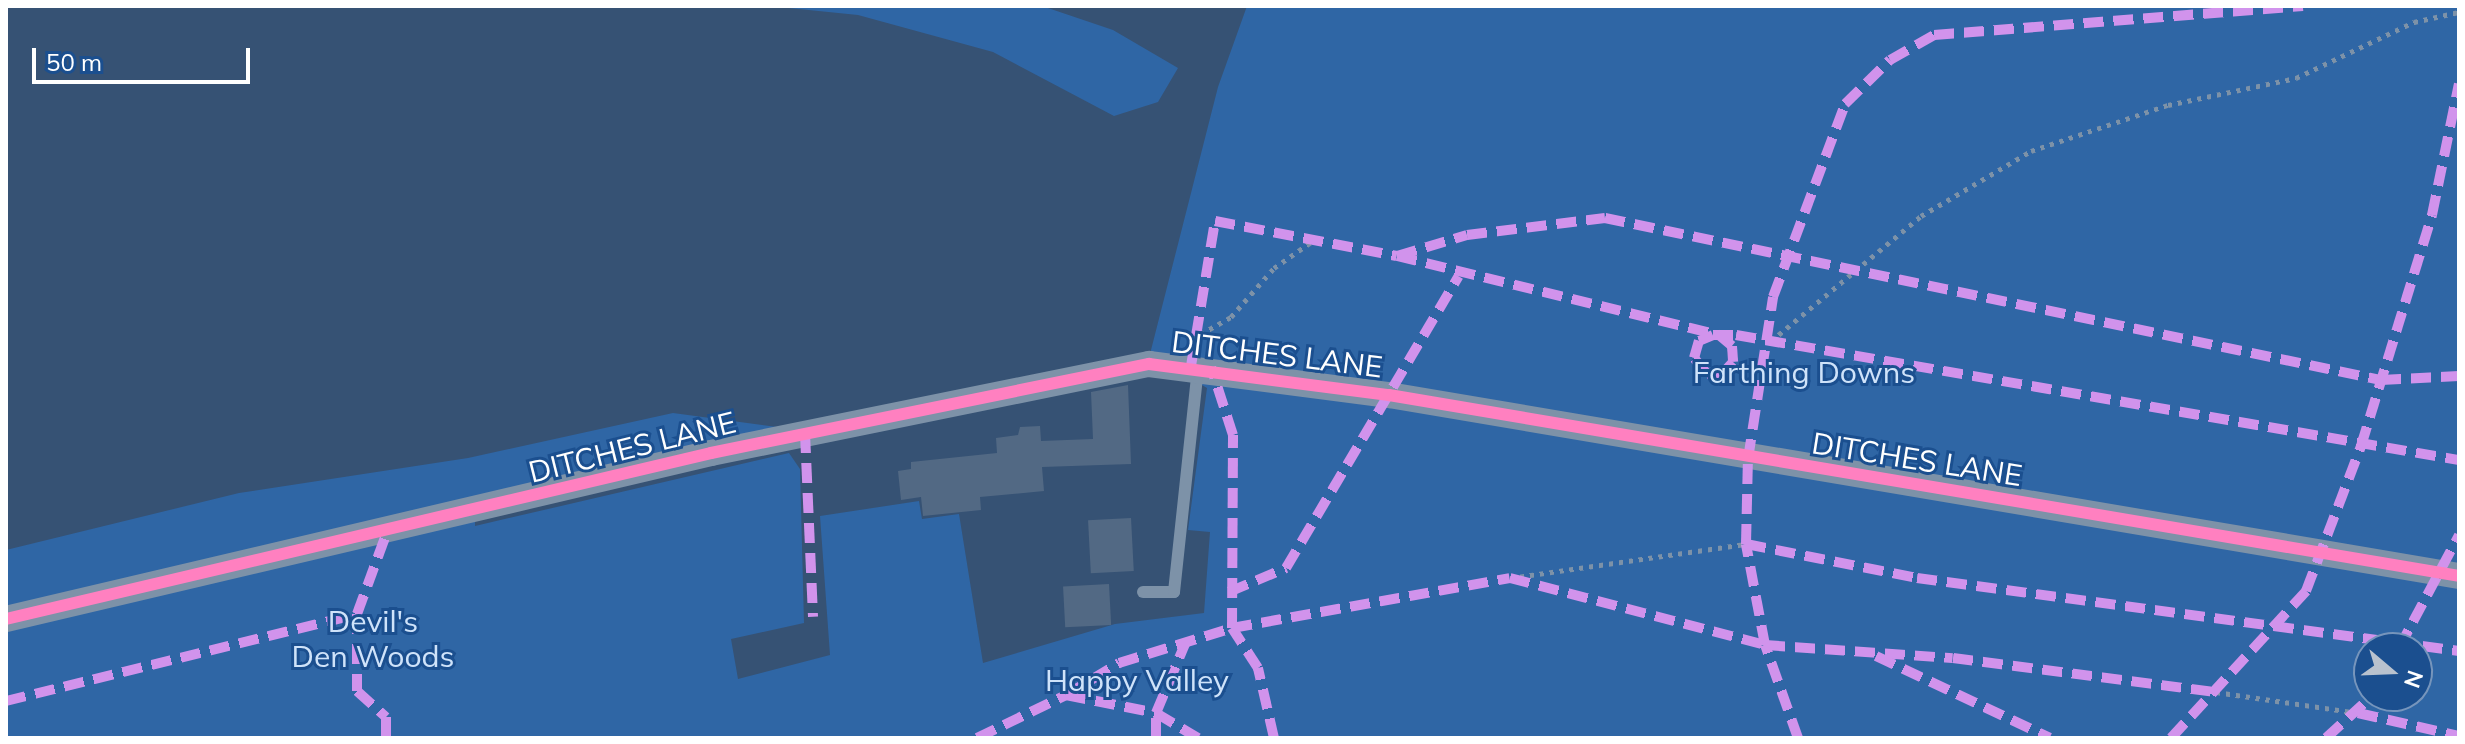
<!DOCTYPE html>
<html>
<head>
<meta charset="utf-8">
<style>
  body { margin:0 }
  #map { position:relative; width:2465px; height:744px; overflow:hidden; background:#365274; font-family:Mulish,sans-serif }
  div>[style] { position:absolute }
  [style*='--x'] { left:calc(var(--x)*1px); top:calc(var(--y)*1px); width:calc(var(--w)*1px); rotate:calc(var(--a)*1deg) }
  .green>* { inset:0; background:#2f66a5 }
  .building>* { inset:0; background:#526984; transform-origin:0 0 }
  .path>* { height:5px; margin-top:-2.5px; transform-origin:0; background:repeating-linear-gradient(90deg,#7d92a8 0 4px,transparent 0 10px) }
  .lane>* { height:12px; margin:-6px; padding:0 6px; transform-origin:6px; border-radius:6px; background:#7d92a8 }
  .street>* { height:26px; margin:-13px; padding:0 13px; transform-origin:13px; border-radius:13px; background:#7d92a8 }
  .quiet>* { height:10px; margin-top:-5px; transform-origin:0; background:repeating-linear-gradient(90deg,#d193ec 0 20px,transparent 0 30px) }
  .cycleway>* { height:12px; margin:-6px; padding:0 6px; transform-origin:6px; border-radius:6px; background:#ff80c0 }
  span { translate:-50% -50%; white-space:nowrap; text-align:center; line-height:1.15; -webkit-text-stroke:6px #1b4f8f; paint-order:stroke }
  .street-label { font-size:30px; color:#fff }
  .park-label { font-size:30px; color:#cfe3fa }
  .frame { position:absolute; inset:0; border:8px solid #fff; pointer-events:none }
  .north { position:absolute; left:2353px; top:632px; width:80px; height:80px; box-sizing:border-box; background:#1b4f8f; border:2px solid #7695bc; border-radius:50%; rotate:109deg; font-size:22px; font-weight:700; line-height:32px; text-align:center; color:#fff }
  .north::after { content:''; display:block; margin:auto; width:28px; height:36px; background:#b9c2ce; clip-path:polygon(50% 0,100% 100%,50% 72%,0 100%) }
  .scale { position:absolute; left:32px; top:48px; width:218px; height:36px; box-sizing:border-box; border:4px solid #fff; border-top:0; padding-left:10px; font-size:24px; line-height:28px; white-space:nowrap; color:#fff; -webkit-text-stroke:6px #1b4f8f; paint-order:stroke }
</style>
</head>
<body>
<div id="map">
  <div class="green">
    <div style="clip-path:polygon(769px 6px,1042px 6px,1113px 30px,1178px 68px,1158px 102px,1114px 116px,993px 52px,858px 15px)"></div>
    <div style="clip-path:polygon(evenodd,1247px 6px,2459px 6px,2459px 738px,6px 738px,6px 550px,239px 493px,468px 458px,673px 413px,777px 427px,475px 513px,475px 526px,789px 453px,800px 469px,804px 623px,731px 639px,738px 679px,830px 655px,820px 516px,919px 501px,922px 519px,959px 514px,983px 663px,1115px 624px,1204px 613px,1210px 532px,1188px 530px,1207px 388px,1150px 354px,1218px 87px,1247px 6px,2369px 648px,2417px 648px,2417px 696px,2369px 696px,2369px 648px)"></div>
  </div>
  <div class="building">
    <div style="clip-path:polygon(1128px 385px,1131px 464px,1042px 467px,1044px 491px,980px 497px,981px 510px,923px 516px,921px 497px,901px 500px,898px 471px,911px 469px,911px 462px,997px 453px,996px 438px,1018px 435px,1020px 427px,1040px 426px,1041px 441px,1093px 439px,1091px 392px)"></div>
    <div style="left:1131px;top:518px;width:53px;height:43px;rotate:87deg"></div>
    <div style="left:1109px;top:584px;width:41px;height:46px;rotate:87deg"></div>
  </div>
  <div class="path">
    <div style="--x:1192;--y:339;--w:45;--a:-29.4"></div>
    <div style="--x:1231;--y:317;--w:65;--a:-48.7"></div>
    <div style="--x:1274;--y:268;--w:49;--a:-35"></div>
    <div style="--x:1771;--y:341;--w:195;--a:-39.8"></div>
    <div style="--x:1921;--y:216;--w:128;--a:-30.6"></div>
    <div style="--x:2031;--y:151;--w:145;--a:-18.6"></div>
    <div style="--x:2168;--y:105;--w:131;--a:-11.9"></div>
    <div style="--x:2296;--y:78;--w:131;--a:-25.4"></div>
    <div style="--x:2414;--y:22;--w:46;--a:-12.5"></div>
    <div style="--x:1510;--y:578;--w:238;--a:-8.2"></div>
    <div style="--x:2216;--y:692;--w:144;--a:8.4"></div>
  </div>
  <div class="lane">
    <div style="--x:1143;--y:592;--w:31;--a:0"></div>
    <div style="--x:1174;--y:592;--w:224;--a:-83.9"></div>
  </div>
  <div class="street">
    <div style="--x:6;--y:619;--w:724;--a:-13.25"></div>
    <div style="--x:711;--y:453;--w:447;--a:-11.5"></div>
    <div style="--x:1149;--y:364;--w:242;--a:7.4"></div>
    <div style="--x:1389;--y:395;--w:1085;--a:9.6"></div>
  </div>
  <div class="quiet">
    <div style="--x:1397;--y:256;--w:73;--a:-16.7"></div>
    <div style="--x:1467;--y:235;--w:139;--a:-7"></div>
    <div style="--x:1605;--y:218;--w:793;--a:11.79"></div>
    <div style="--x:2381;--y:380;--w:78;--a:-2.9"></div>
    <div style="--x:1191;--y:366;--w:147;--a:-80.6"></div>
    <div style="--x:1215;--y:221;--w:185;--a:10.9"></div>
    <div style="--x:1397;--y:256;--w:332;--a:13.8"></div>
    <div style="--x:1719;--y:335;--w:17;--a:40"></div>
    <div style="--x:1732;--y:346;--w:16;--a:86"></div>
    <div style="--x:1733;--y:362;--w:15;--a:132"></div>
    <div style="--x:1723;--y:373;--w:16;--a:176"></div>
    <div style="--x:1707;--y:374;--w:21;--a:-129"></div>
    <div style="--x:1694;--y:358;--w:18;--a:-74"></div>
    <div style="--x:1699;--y:341;--w:15;--a:-23"></div>
    <div style="--x:1713;--y:335;--w:23;--a:0"></div>
    <div style="--x:1736;--y:335;--w:734;--a:9.81"></div>
    <div style="--x:805;--y:433;--w:184;--a:87.5"></div>
    <div style="--x:1746;--y:544;--w:174;--a:11.2"></div>
    <div style="--x:1917;--y:578;--w:547;--a:7.67"></div>
    <div style="--x:1229;--y:592;--w:62;--a:-22.8"></div>
    <div style="--x:1286;--y:568;--w:339;--a:-59.4"></div>
    <div style="--x:357;--y:614;--w:87;--a:-69.9"></div>
    <div style="--x:2399;--y:648;--w:128;--a:-62"></div>
    <div style="--x:1876;--y:656;--w:192;--a:25.2"></div>
    <div style="--x:1066;--y:695;--w:62;--a:-31.1"></div>
    <div style="--x:1119;--y:663;--w:118;--a:-17.2"></div>
    <div style="--x:1232;--y:628;--w:193;--a:-89.7"></div>
    <div style="--x:1233;--y:435;--w:71;--a:-107.9"></div>
    <div style="--x:6;--y:701;--w:362;--a:-13.9"></div>
    <div style="--x:357;--y:614;--w:77;--a:90"></div>
    <div style="--x:357;--y:691;--w:39;--a:42"></div>
    <div style="--x:386;--y:717;--w:21;--a:90"></div>
    <div style="--x:2358;--y:713;--w:104;--a:12.8"></div>
    <div style="--x:977;--y:738;--w:99;--a:-25.8"></div>
    <div style="--x:1066;--y:695;--w:92;--a:11.3"></div>
    <div style="--x:1156;--y:713;--w:49;--a:30.8"></div>
    <div style="--x:1156;--y:738;--w:25;--a:-90"></div>
    <div style="--x:1156;--y:713;--w:75;--a:-67.2"></div>
    <div style="--x:1274;--y:738;--w:72;--a:-102.9"></div>
    <div style="--x:1258;--y:668;--w:48;--a:-123"></div>
    <div style="--x:1232;--y:628;--w:282;--a:-10.2"></div>
    <div style="--x:1510;--y:578;--w:264;--a:14.7"></div>
    <div style="--x:1765;--y:645;--w:188;--a:4"></div>
    <div style="--x:1953;--y:658;--w:265;--a:7.4"></div>
    <div style="--x:1798;--y:738;--w:99;--a:-109.5"></div>
    <div style="--x:1765;--y:645;--w:103;--a:-100.7"></div>
    <div style="--x:1746;--y:544;--w:85;--a:-88.7"></div>
    <div style="--x:1748;--y:459;--w:164;--a:-81.2"></div>
    <div style="--x:1773;--y:297;--w:206;--a:-69.5"></div>
    <div style="--x:1845;--y:104;--w:63;--a:-44.4"></div>
    <div style="--x:1890;--y:60;--w:51;--a:-29.6"></div>
    <div style="--x:1934;--y:35;--w:370;--a:-4.5"></div>
    <div style="--x:2171;--y:738;--w:200;--a:-47.4"></div>
    <div style="--x:2306;--y:591;--w:155;--a:-69.2"></div>
    <div style="--x:2361;--y:446;--w:242;--a:-72.9"></div>
    <div style="--x:2432;--y:215;--w:134;--a:-78.4"></div>
    <div style="--x:2326;--y:738;--w:62;--a:-42.4"></div>
  </div>
  <div class="cycleway">
    <div style="--x:6;--y:619;--w:724;--a:-13.25"></div>
    <div style="--x:711;--y:453;--w:447;--a:-11.5"></div>
    <div style="--x:1149;--y:364;--w:242;--a:7.4"></div>
    <div style="--x:1389;--y:395;--w:1085;--a:9.6"></div>
  </div>
  <div class="street-label">
    <span style="left:1277px;top:354px;rotate:7deg">DITCHES LANE</span>
    <span style="left:632px;top:447px;rotate:-14deg">DITCHES LANE</span>
    <span style="left:1917px;top:459px;rotate:9deg">DITCHES LANE</span>
  </div>
  <div class="park-label">
    <span style="left:1804px;top:372px">Farthing Downs</span>
    <span style="left:373px;top:638px">Devil's<br>Den Woods</span>
    <span style="left:1137px;top:680px">Happy Valley</span>
  </div>
  <div class="frame"></div>
  <div class="north">N</div>
  <div class="scale">50 m</div>
</div>
</body>
</html>
